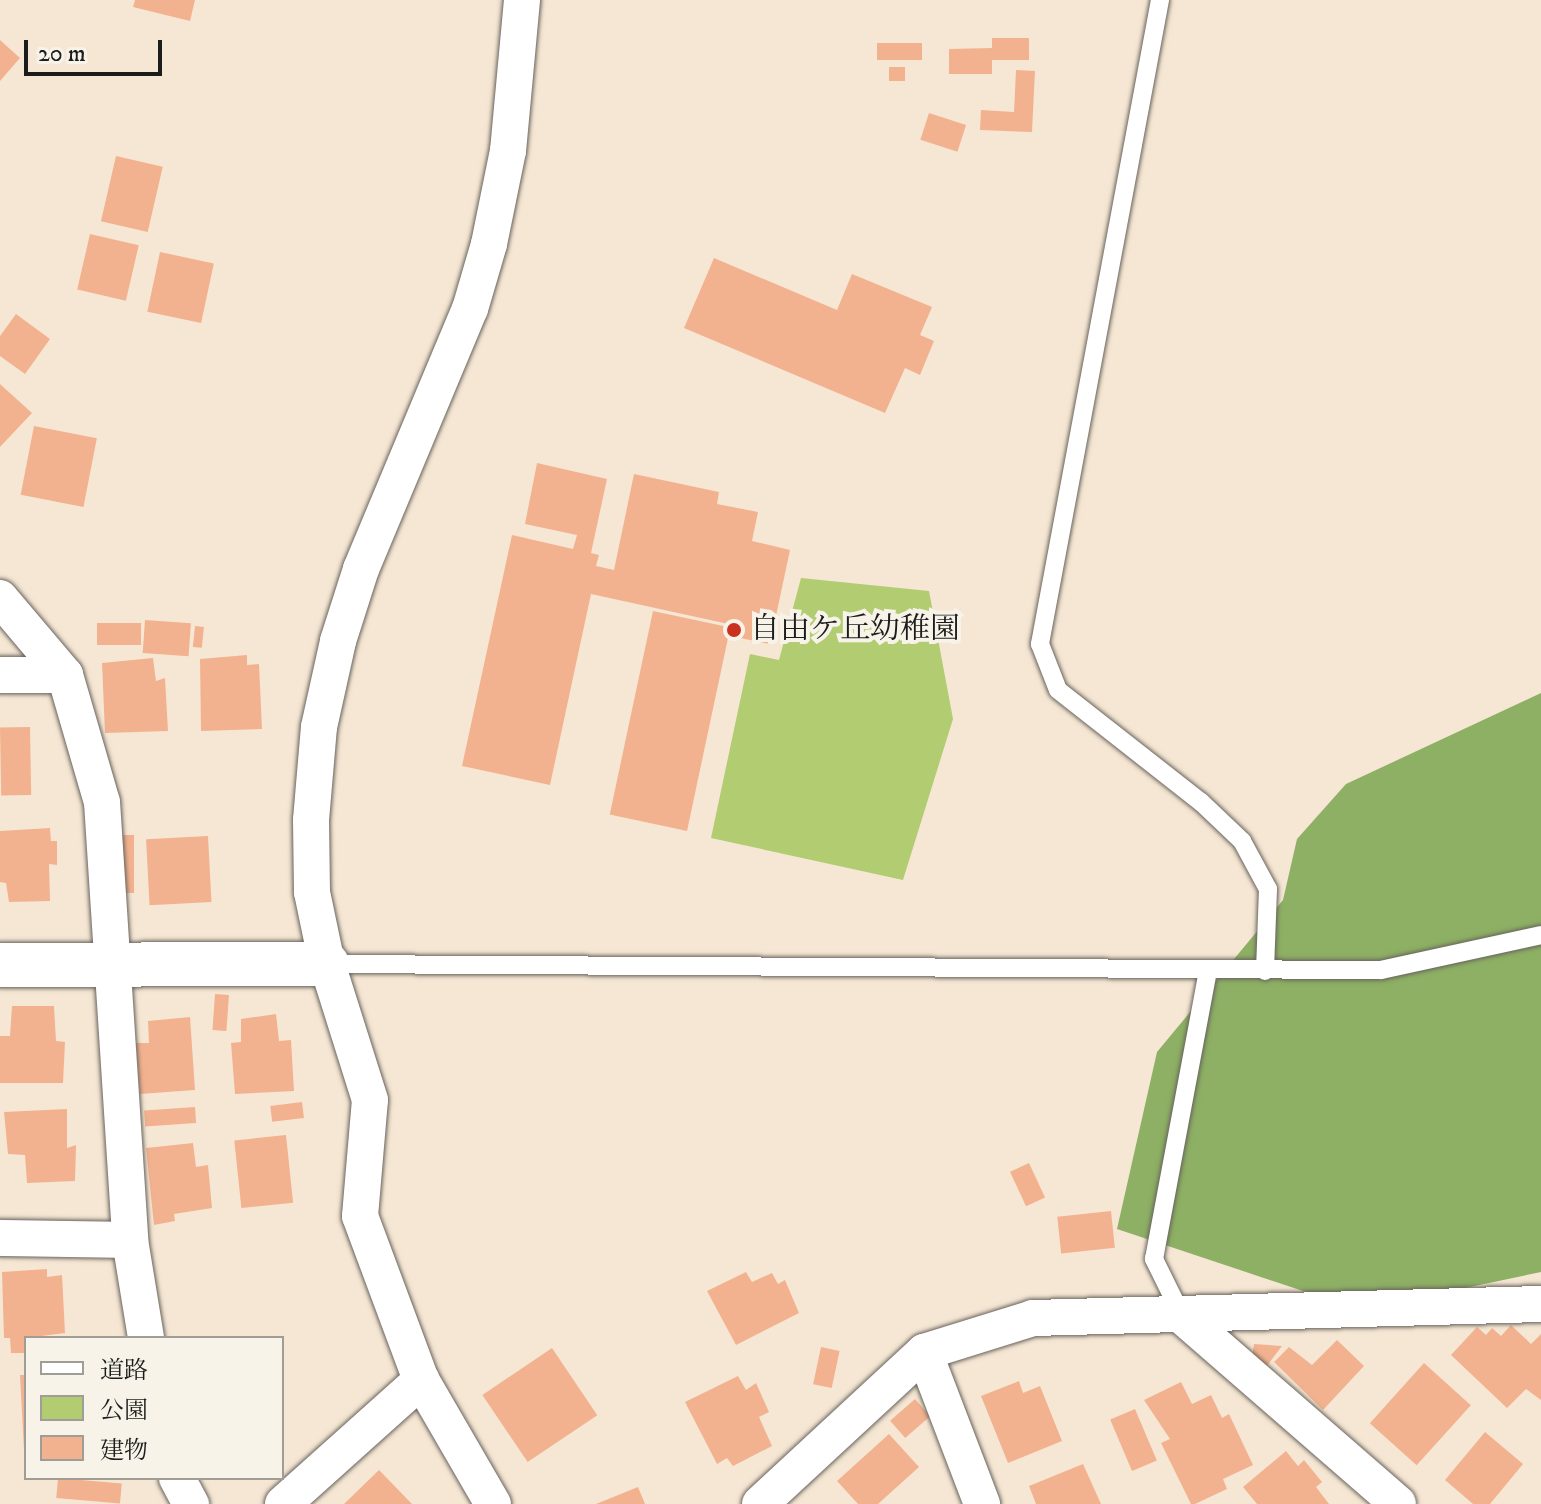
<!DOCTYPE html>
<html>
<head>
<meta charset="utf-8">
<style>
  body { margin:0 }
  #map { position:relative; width:1541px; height:1504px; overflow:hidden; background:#f6e7d4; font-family:"IM FELL DW Pica","Noto Serif JP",serif }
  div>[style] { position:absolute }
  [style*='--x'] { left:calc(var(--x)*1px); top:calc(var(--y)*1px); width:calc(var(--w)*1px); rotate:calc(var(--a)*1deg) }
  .green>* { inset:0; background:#b2cc72 }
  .forest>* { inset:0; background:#8db064 }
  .building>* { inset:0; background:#f3b28f; transform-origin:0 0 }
  .roads { filter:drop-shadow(0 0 2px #68635c) drop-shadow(0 0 2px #68635c) }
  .service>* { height:18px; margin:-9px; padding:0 9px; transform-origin:9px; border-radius:9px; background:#fff }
  .minor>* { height:36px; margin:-18px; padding:0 18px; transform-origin:18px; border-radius:18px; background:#fff }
  .tertiary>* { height:44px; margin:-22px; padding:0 22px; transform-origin:22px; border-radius:22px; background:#fff }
  .dots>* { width:22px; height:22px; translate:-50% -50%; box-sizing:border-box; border:4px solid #f7f3e8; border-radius:50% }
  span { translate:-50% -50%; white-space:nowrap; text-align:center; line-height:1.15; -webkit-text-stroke:8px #f7f3e8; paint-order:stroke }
  .poi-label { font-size:30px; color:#1c1c1c }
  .left { translate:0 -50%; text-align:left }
  .legend { position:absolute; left:24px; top:1336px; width:260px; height:144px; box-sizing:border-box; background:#f7f3e8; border:2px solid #9f9d96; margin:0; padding:10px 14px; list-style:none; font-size:24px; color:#1c1c1c }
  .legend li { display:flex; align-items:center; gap:16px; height:40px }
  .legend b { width:40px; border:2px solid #9f9d96 }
  .scale { position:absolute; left:24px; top:40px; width:138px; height:36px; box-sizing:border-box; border:4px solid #1c1c1c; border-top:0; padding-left:10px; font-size:24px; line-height:28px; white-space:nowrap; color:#1c1c1c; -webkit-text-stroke:6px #f7f3e8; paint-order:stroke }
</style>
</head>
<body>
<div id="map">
  <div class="green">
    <div style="clip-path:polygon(801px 578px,929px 591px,953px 719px,903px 880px,711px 838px,750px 654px,779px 660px)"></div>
  </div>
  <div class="forest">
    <div style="clip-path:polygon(1541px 693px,1541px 1272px,1360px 1310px,1117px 1229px,1157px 1052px,1283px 900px,1297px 839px,1346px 784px)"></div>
  </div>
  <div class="building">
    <div style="clip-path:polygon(135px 0,195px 0,190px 21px,133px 7px)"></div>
    <div style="clip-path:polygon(992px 38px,1029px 38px,1029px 60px,992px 60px,992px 74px,949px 74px,949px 49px,992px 48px)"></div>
    <div style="clip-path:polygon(0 40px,20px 58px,0 81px)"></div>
    <div style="left:922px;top:43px;width:17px;height:45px;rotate:90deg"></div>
    <div style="left:905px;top:67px;width:14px;height:16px;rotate:90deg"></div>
    <div style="clip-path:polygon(1016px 70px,1035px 71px,1032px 132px,980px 130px,981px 110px,1014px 112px)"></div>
    <div style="left:929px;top:113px;width:39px;height:28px;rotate:18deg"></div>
    <div style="left:116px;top:156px;width:48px;height:67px;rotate:13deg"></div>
    <div style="left:90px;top:234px;width:50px;height:57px;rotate:13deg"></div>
    <div style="left:160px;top:252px;width:55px;height:61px;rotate:12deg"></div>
    <div style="clip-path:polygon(714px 258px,837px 310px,852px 274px,932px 307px,920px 335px,934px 341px,920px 375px,905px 368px,885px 413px,684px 328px)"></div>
    <div style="clip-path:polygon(16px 314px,50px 339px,25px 374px,0 356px,0 336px)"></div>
    <div style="clip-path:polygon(0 384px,32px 413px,0 447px)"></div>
    <div style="left:34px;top:426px;width:64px;height:70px;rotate:11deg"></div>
    <div style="clip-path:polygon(537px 463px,607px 479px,591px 553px,599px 555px,596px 566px,614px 570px,634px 474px,719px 492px,717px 504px,758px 512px,752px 541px,790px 550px,770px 644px,730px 636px,733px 625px,591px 594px,550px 785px,462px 766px,512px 535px,573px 549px,577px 535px,525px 524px)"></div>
    <div style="left:653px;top:611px;width:79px;height:208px;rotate:12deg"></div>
    <div style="left:145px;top:620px;width:46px;height:33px;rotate:4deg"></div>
    <div style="left:97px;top:623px;width:44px;height:22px"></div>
    <div style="left:195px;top:626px;width:9px;height:21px;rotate:6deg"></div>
    <div style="clip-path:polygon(247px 655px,247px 665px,259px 664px,262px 729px,201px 731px,200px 659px)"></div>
    <div style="clip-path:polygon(153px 658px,156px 681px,165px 678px,168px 731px,105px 733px,102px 663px)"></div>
    <div style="left:30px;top:727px;width:68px;height:30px;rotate:89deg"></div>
    <div style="clip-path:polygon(50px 828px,51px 841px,57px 841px,57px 865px,49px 864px,50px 901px,9px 902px,6px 883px,0 882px,0 831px)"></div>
    <div style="left:119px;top:835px;width:15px;height:58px"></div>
    <div style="left:208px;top:836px;width:66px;height:62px;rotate:87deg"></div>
    <div style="left:215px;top:994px;width:14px;height:36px;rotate:4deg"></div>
    <div style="clip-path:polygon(12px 1006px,54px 1006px,56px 1041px,65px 1042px,63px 1083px,0 1083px,0 1036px,10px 1036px)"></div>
    <div style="clip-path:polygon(276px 1014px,279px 1041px,291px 1040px,294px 1091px,235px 1094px,231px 1043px,241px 1042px,241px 1019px)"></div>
    <div style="clip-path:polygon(190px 1017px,195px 1090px,140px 1094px,136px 1043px,149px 1043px,148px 1021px)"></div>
    <div style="left:302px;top:1102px;width:16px;height:32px;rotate:83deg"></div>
    <div style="left:195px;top:1107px;width:16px;height:51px;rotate:86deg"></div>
    <div style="clip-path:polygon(67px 1109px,67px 1148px,76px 1145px,75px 1181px,27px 1183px,25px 1155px,8px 1154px,4px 1112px)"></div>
    <div style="left:286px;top:1135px;width:68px;height:52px;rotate:84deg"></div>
    <div style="clip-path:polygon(193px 1143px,196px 1167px,208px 1165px,212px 1208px,174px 1214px,175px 1221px,154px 1225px,146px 1148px)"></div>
    <div style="left:1029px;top:1163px;width:38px;height:21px;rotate:65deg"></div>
    <div style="left:1111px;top:1211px;width:37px;height:54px;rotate:84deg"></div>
    <div style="clip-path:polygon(47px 1269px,47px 1277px,62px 1275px,65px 1333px,26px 1338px,26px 1353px,11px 1353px,10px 1338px,4px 1338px,2px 1272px)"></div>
    <div style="clip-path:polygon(746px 1272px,752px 1282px,772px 1273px,778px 1284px,785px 1280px,799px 1313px,736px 1345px,707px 1291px)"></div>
    <div style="clip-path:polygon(1511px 1325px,1531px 1344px,1541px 1334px,1541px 1400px,1526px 1389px,1507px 1408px,1451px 1355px,1477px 1327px,1486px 1335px,1492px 1328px,1501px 1336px)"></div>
    <div style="clip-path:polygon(1337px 1340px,1364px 1366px,1323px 1410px,1274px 1362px,1289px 1347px,1312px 1365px)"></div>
    <div style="clip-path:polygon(1254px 1344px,1282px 1346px,1266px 1367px,1252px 1357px)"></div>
    <div style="left:821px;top:1347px;width:19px;height:38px;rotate:12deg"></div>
    <div style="left:552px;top:1348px;width:81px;height:84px;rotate:56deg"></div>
    <div style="left:1424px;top:1363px;width:63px;height:81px;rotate:42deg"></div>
    <div style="clip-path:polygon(20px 1375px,26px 1375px,26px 1450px,24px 1450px)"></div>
    <div style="clip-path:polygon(738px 1376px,746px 1390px,756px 1383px,769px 1412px,759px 1417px,772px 1446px,733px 1466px,727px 1458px,717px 1464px,685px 1402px)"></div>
    <div style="clip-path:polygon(1019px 1381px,1023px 1393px,1040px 1386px,1062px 1441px,1008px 1463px,981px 1396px)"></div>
    <div style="clip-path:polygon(1181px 1382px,1192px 1404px,1211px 1395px,1222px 1418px,1229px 1414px,1253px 1465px,1223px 1479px,1227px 1489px,1195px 1504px,1191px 1504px,1161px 1443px,1170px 1439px,1144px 1400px)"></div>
    <div style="left:915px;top:1399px;width:23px;height:33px;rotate:49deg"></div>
    <div style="left:1135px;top:1409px;width:56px;height:27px;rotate:67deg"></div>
    <div style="clip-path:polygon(1485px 1432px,1523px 1464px,1490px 1504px,1473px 1504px,1445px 1480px)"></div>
    <div style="clip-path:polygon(889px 1434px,919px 1467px,878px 1504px,858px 1504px,837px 1481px)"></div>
    <div style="clip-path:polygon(1286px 1451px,1298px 1466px,1304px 1460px,1322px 1482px,1316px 1487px,1329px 1504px,1257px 1504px,1243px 1487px)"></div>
    <div style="clip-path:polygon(1083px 1464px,1101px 1504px,1036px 1504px,1029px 1486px)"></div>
    <div style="clip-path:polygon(379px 1470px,412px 1504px,344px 1504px)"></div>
    <div style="left:58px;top:1478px;width:64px;height:20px;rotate:5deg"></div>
    <div style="clip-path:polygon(638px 1487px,645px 1504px,596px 1504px)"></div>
  </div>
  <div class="roads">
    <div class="service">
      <div style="--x:1160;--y:0;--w:655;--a:100.56"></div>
      <div style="--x:1040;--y:644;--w:49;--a:68.6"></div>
      <div style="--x:1058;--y:690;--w:182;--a:38.1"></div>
      <div style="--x:1201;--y:802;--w:57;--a:43.6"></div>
      <div style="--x:1242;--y:841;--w:55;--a:61.6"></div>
      <div style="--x:1268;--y:889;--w:82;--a:92.1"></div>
      <div style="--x:327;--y:964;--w:1054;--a:0.33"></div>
      <div style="--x:1381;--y:970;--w:164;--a:-12.3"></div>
      <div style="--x:1182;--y:1316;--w:64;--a:-116.2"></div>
      <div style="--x:1154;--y:1259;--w:293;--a:-79.4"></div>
    </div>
    <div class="minor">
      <div style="--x:0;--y:598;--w:101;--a:49.8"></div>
      <div style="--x:65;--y:675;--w:132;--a:73.8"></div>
      <div style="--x:102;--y:802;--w:439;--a:86.3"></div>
      <div style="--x:130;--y:1240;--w:99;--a:80.7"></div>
      <div style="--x:0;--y:675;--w:65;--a:0"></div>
      <div style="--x:0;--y:1238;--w:130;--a:0.9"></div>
      <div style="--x:1182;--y:1316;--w:286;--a:41"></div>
      <div style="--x:924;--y:1352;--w:163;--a:69.1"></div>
      <div style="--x:177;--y:1478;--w:30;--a:62"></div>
      <div style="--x:283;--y:1504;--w:186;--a:-41.9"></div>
      <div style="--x:493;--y:1504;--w:143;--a:-120.1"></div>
      <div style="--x:421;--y:1380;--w:175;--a:-110.4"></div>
      <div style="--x:360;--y:1216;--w:116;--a:-85.1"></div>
      <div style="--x:370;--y:1100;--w:143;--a:-107.5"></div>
      <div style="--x:327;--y:964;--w:74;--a:-101.8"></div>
      <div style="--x:312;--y:892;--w:72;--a:-90.8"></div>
      <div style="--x:311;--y:820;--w:93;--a:-85.1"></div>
      <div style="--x:319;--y:727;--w:88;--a:-77.5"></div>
      <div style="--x:338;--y:641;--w:76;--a:-72.3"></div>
      <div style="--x:361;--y:569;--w:282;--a:-67.3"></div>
      <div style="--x:470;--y:309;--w:68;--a:-73.7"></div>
      <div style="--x:489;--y:244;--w:95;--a:-78.5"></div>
      <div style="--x:508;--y:151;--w:152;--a:-84.7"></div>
      <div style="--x:760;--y:1504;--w:224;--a:-42.8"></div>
      <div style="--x:924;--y:1352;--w:114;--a:-17.3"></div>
      <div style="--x:1033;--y:1318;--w:508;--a:-1.58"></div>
    </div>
    <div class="tertiary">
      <div style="--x:0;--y:965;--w:327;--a:-0.2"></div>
    </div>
  </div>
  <div class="dots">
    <div style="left:734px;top:630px;background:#c8321e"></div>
  </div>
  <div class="poi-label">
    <span class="left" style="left:750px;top:630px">自由ケ丘幼稚園</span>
  </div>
  <ul class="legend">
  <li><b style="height:10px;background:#fff"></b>道路</li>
  <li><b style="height:22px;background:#b2cc72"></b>公園</li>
  <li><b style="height:22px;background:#f3b28f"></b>建物</li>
  </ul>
  <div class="scale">20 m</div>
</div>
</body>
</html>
